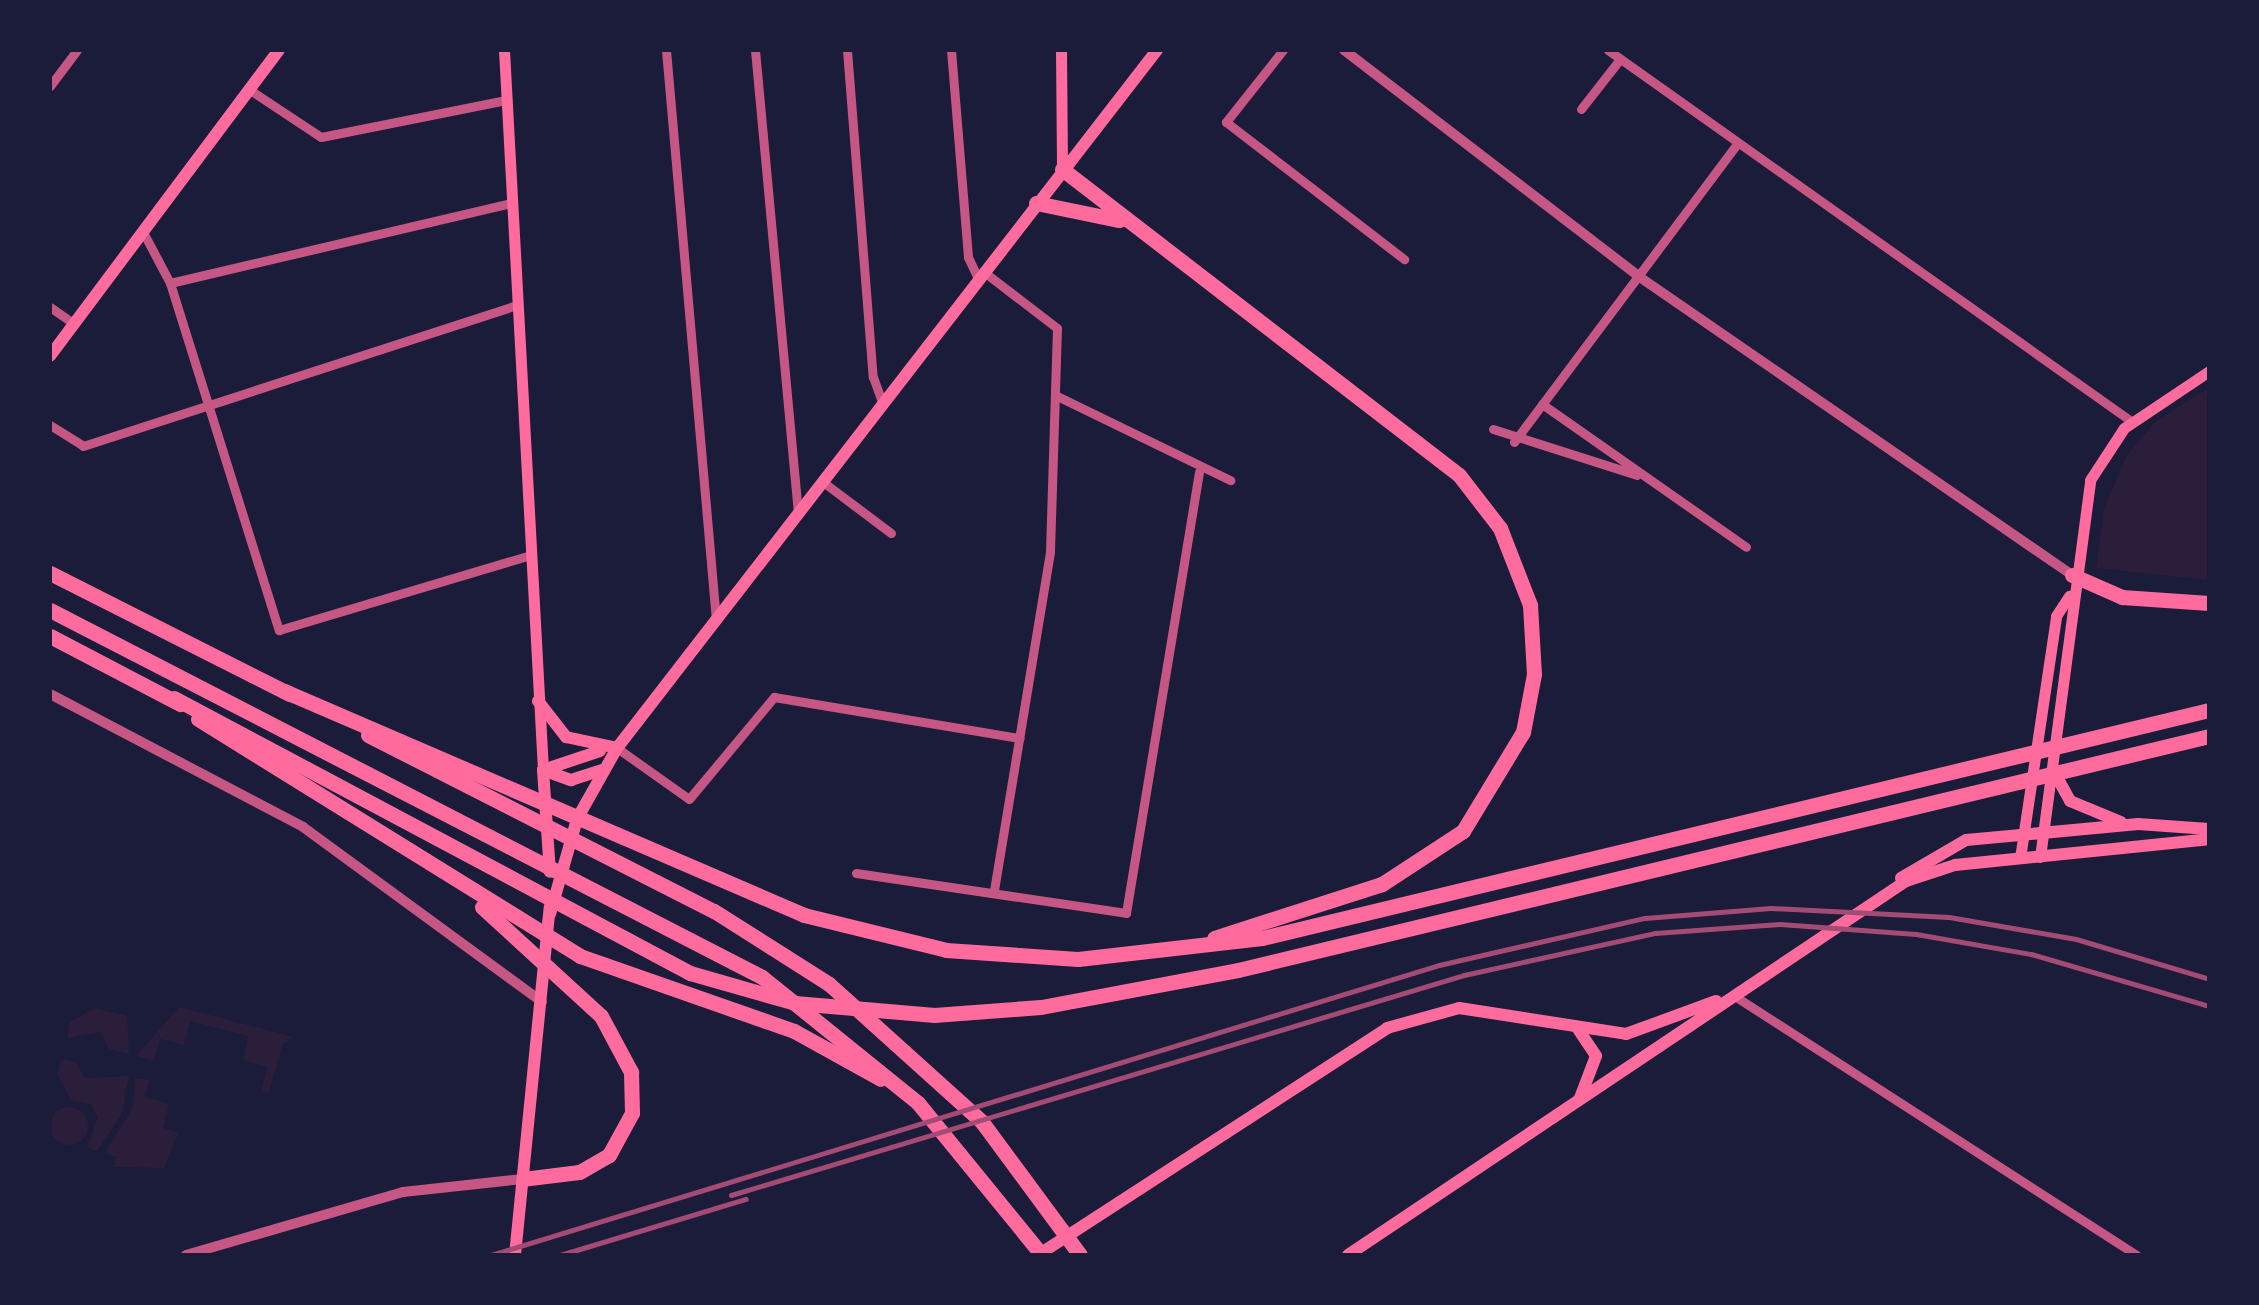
<!DOCTYPE html>
<html>
<head>
<meta charset="utf-8">
<style>
  body { margin:0 }
  #map { position:relative; width:2259px; height:1305px; overflow:hidden; background:#1b1b3a; font-family:"Exo 2",sans-serif }
  div>[style] { position:absolute }
  [style*='--x'] { left:calc(var(--x)*1px); top:calc(var(--y)*1px); width:calc(var(--w)*1px); rotate:calc(var(--a)*1deg) }
  .green>* { inset:0; background:#2a1e3b }
  .round { border-radius:50% }
  .minor>* { height:9px; margin:-4.5px; padding:0 4.5px; transform-origin:4.5px; border-radius:4.5px; background:#c65784 }
  .tertiary>* { height:10px; margin:-5px; padding:0 5px; transform-origin:5px; border-radius:5px; background:#c65784 }
  .secondary>* { height:11px; margin:-5.5px; padding:0 5.5px; transform-origin:5.5px; border-radius:5.5px; background:#ff6b9d }
  .primary>* { height:12px; margin:-6px; padding:0 6px; transform-origin:6px; border-radius:6px; background:#ff6b9d }
  .motorway>* { height:15px; margin:-7.5px; padding:0 7.5px; transform-origin:7.5px; border-radius:7.5px; background:#ff6b9d }
  .rail>* { height:5px; margin:-2.5px; padding:0 2.5px; transform-origin:2.5px; border-radius:2.5px; background:#a44b75 }
  span { translate:-50% -50%; white-space:nowrap; text-align:center; line-height:1.15; -webkit-text-stroke:9px #1b1b3a; paint-order:stroke }
  .frame { position:absolute; inset:0; border:52px solid #1b1b3a; pointer-events:none }
</style>
</head>
<body>
<div id="map">
  <div class="green">
    <div style="clip-path:polygon(2209px 388px,2209px 580px,2096px 568px,2104px 509px,2127px 455px,2156px 421px)"></div>
    <div style="clip-path:polygon(179px 1007px,294px 1037px,283px 1043px,269px 1093px,261px 1092px,267px 1067px,243px 1060px,248px 1036px,190px 1021px,184px 1045px,160px 1039px,154px 1061px,136px 1056px)"></div>
    <div style="clip-path:polygon(94px 1008px,127px 1016px,129px 1054px,109px 1049px,100px 1032px,67px 1038px,70px 1022px)"></div>
    <div style="clip-path:polygon(61px 1059px,77px 1062px,84px 1078px,129px 1076px,122px 1114px,97px 1151px,87px 1147px,98px 1117px,90px 1104px,71px 1100px,57px 1074px)"></div>
    <div style="clip-path:polygon(135px 1078px,149px 1080px,145px 1097px,169px 1104px,163px 1128px,179px 1132px,164px 1168px,114px 1167px,116px 1157px,105px 1153px,133px 1107px)"></div>
    <div class="round" style="left:50px;top:1107px;width:38px;height:38px"></div>
  </div>
  <div class="minor">
    <div style="--x:666;--y:50;--w:572;--a:84.99"></div>
    <div style="--x:755;--y:50;--w:465;--a:84.7"></div>
    <div style="--x:847;--y:50;--w:328;--a:85.5"></div>
    <div style="--x:873;--y:377;--w:29;--a:70"></div>
    <div style="--x:951;--y:50;--w:208;--a:85.3"></div>
    <div style="--x:968;--y:257;--w:23;--a:65"></div>
    <div style="--x:1283;--y:50;--w:92;--a:128.4"></div>
    <div style="--x:1226;--y:122;--w:225;--a:37.6"></div>
    <div style="--x:1608;--y:50;--w:641;--a:35.35"></div>
    <div style="--x:50;--y:86;--w:45;--a:-53.1"></div>
    <div style="--x:250;--y:90;--w:85;--a:33.5"></div>
    <div style="--x:321;--y:137;--w:190;--a:-11.3"></div>
    <div style="--x:1581;--y:109;--w:63;--a:-52"></div>
    <div style="--x:143;--y:232;--w:58;--a:62.1"></div>
    <div style="--x:170;--y:283;--w:364;--a:72.6"></div>
    <div style="--x:279;--y:630;--w:260;--a:-16.6"></div>
    <div style="--x:984;--y:272;--w:92;--a:37.5"></div>
    <div style="--x:1057;--y:328;--w:224;--a:91.8"></div>
    <div style="--x:1050;--y:552;--w:344;--a:99.4"></div>
    <div style="--x:170;--y:283;--w:351;--a:-13.2"></div>
    <div style="--x:50;--y:307;--w:29;--a:35"></div>
    <div style="--x:1055;--y:395;--w:195;--a:25.9"></div>
    <div style="--x:1542;--y:404;--w:249;--a:35"></div>
    <div style="--x:50;--y:425;--w:39;--a:32"></div>
    <div style="--x:83;--y:446;--w:456;--a:-18"></div>
    <div style="--x:1493;--y:429;--w:151;--a:17.7"></div>
    <div style="--x:1514;--y:442;--w:369;--a:-53.2"></div>
    <div style="--x:823;--y:482;--w:85;--a:36.9"></div>
    <div style="--x:617;--y:748;--w:88;--a:35.3"></div>
    <div style="--x:689;--y:799;--w:133;--a:-50.2"></div>
    <div style="--x:774;--y:697;--w:249;--a:9.5"></div>
    <div style="--x:856;--y:873;--w:273;--a:8.4"></div>
    <div style="--x:1126;--y:913;--w:447;--a:-80.6"></div>
    <div style="--x:1733;--y:995;--w:480;--a:32.8"></div>
  </div>
  <div class="tertiary">
    <div style="--x:1344;--y:50;--w:374;--a:37.5"></div>
    <div style="--x:1641;--y:278;--w:523;--a:34.57"></div>
    <div style="--x:50;--y:694;--w:286;--a:27.7"></div>
    <div style="--x:303;--y:827;--w:296;--a:36.2"></div>
    <div style="--x:186;--y:1255;--w:226;--a:-16.2"></div>
    <div style="--x:403;--y:1192;--w:121;--a:-6.2"></div>
  </div>
  <div class="secondary">
    <div style="--x:504;--y:50;--w:721;--a:86.9"></div>
    <div style="--x:1061;--y:50;--w:119;--a:89.5"></div>
    <div style="--x:2040;--y:857;--w:380;--a:-82.4"></div>
    <div style="--x:2090;--y:480;--w:62;--a:-56.8"></div>
    <div style="--x:2124;--y:428;--w:102;--a:-33.8"></div>
    <div style="--x:2020;--y:858;--w:245;--a:-81.5"></div>
    <div style="--x:2056;--y:616;--w:24;--a:-57"></div>
  </div>
  <div class="primary">
    <div style="--x:50;--y:356;--w:382;--a:-53.2"></div>
    <div style="--x:538;--y:701;--w:46;--a:52.1"></div>
    <div style="--x:566;--y:737;--w:52;--a:12.2"></div>
    <div style="--x:543;--y:770;--w:102;--a:86.1"></div>
    <div style="--x:543;--y:770;--w:60;--a:-18.4"></div>
    <div style="--x:543;--y:770;--w:30;--a:20"></div>
    <div style="--x:571;--y:780;--w:32;--a:-18"></div>
    <div style="--x:2053;--y:770;--w:35;--a:61"></div>
    <div style="--x:2070;--y:801;--w:55;--a:22.4"></div>
    <div style="--x:1901;--y:878;--w:75;--a:-30.3"></div>
    <div style="--x:1966;--y:840;--w:173;--a:-5.3"></div>
    <div style="--x:2138;--y:824;--w:71;--a:4"></div>
    <div style="--x:550;--y:914;--w:99;--a:-74.1"></div>
    <div style="--x:577;--y:819;--w:81;--a:-60.6"></div>
    <div style="--x:617;--y:748;--w:882;--a:-52.27"></div>
    <div style="--x:1578;--y:1029;--w:32;--a:56"></div>
    <div style="--x:1596;--y:1056;--w:45;--a:110.9"></div>
    <div style="--x:515;--y:1255;--w:350;--a:-84.3"></div>
    <div style="--x:1038;--y:1255;--w:416;--a:-33"></div>
    <div style="--x:1387;--y:1028;--w:75;--a:-15.5"></div>
    <div style="--x:1459;--y:1008;--w:169;--a:8.8"></div>
    <div style="--x:1626;--y:1034;--w:96;--a:-20.1"></div>
    <div style="--x:1348;--y:1255;--w:672;--a:-33.83"></div>
    <div style="--x:1906;--y:881;--w:52;--a:-18.1"></div>
    <div style="--x:1955;--y:865;--w:255;--a:-5.8"></div>
  </div>
  <div class="motorway">
    <div style="--x:1062;--y:169;--w:501;--a:37.62"></div>
    <div style="--x:1459;--y:475;--w:67;--a:52.3"></div>
    <div style="--x:1500;--y:528;--w:83;--a:68.7"></div>
    <div style="--x:1530;--y:605;--w:69;--a:86.7"></div>
    <div style="--x:1534;--y:674;--w:59;--a:100.7"></div>
    <div style="--x:1523;--y:732;--w:116;--a:121.2"></div>
    <div style="--x:1463;--y:831;--w:97;--a:146.8"></div>
    <div style="--x:1382;--y:884;--w:176;--a:162.2"></div>
    <div style="--x:1036;--y:203;--w:85;--a:11.6"></div>
    <div style="--x:50;--y:573;--w:269;--a:26.8"></div>
    <div style="--x:2072;--y:575;--w:55;--a:23.7"></div>
    <div style="--x:2122;--y:597;--w:87;--a:3.9"></div>
    <div style="--x:50;--y:610;--w:801;--a:27.27"></div>
    <div style="--x:762;--y:977;--w:201;--a:38.9"></div>
    <div style="--x:918;--y:1103;--w:196;--a:50.8"></div>
    <div style="--x:50;--y:636;--w:147;--a:27.6"></div>
    <div style="--x:284;--y:691;--w:566;--a:23.3"></div>
    <div style="--x:804;--y:915;--w:146;--a:13.8"></div>
    <div style="--x:946;--y:950;--w:132;--a:3.9"></div>
    <div style="--x:1078;--y:959;--w:185;--a:-6.5"></div>
    <div style="--x:1262;--y:938;--w:974;--a:-13.54"></div>
    <div style="--x:174;--y:698;--w:585;--a:28.06"></div>
    <div style="--x:690;--y:973;--w:109;--a:15.9"></div>
    <div style="--x:795;--y:1003;--w:140;--a:4.9"></div>
    <div style="--x:934;--y:1015;--w:107;--a:-4.3"></div>
    <div style="--x:1041;--y:1007;--w:200;--a:-10.6"></div>
    <div style="--x:1238;--y:970;--w:999;--a:-13.55"></div>
    <div style="--x:198;--y:719;--w:450;--a:31.8"></div>
    <div style="--x:580;--y:956;--w:227;--a:19.3"></div>
    <div style="--x:794;--y:1031;--w:99;--a:28.9"></div>
    <div style="--x:368;--y:735;--w:388;--a:27"></div>
    <div style="--x:714;--y:911;--w:136;--a:32.4"></div>
    <div style="--x:829;--y:984;--w:206;--a:42"></div>
    <div style="--x:982;--y:1122;--w:165;--a:53.6"></div>
    <div style="--x:482;--y:907;--w:161;--a:42.5"></div>
    <div style="--x:601;--y:1016;--w:64;--a:61.8"></div>
    <div style="--x:631;--y:1072;--w:41;--a:88.6"></div>
    <div style="--x:632;--y:1113;--w:48;--a:118.7"></div>
    <div style="--x:609;--y:1155;--w:34;--a:150"></div>
    <div style="--x:579;--y:1172;--w:56;--a:172.9"></div>
  </div>
  <div class="rail">
    <div style="--x:731;--y:1195;--w:765;--a:-16.71"></div>
    <div style="--x:1464;--y:975;--w:196;--a:-12.4"></div>
    <div style="--x:1655;--y:933;--w:125;--a:-4.1"></div>
    <div style="--x:1780;--y:924;--w:136;--a:4.2"></div>
    <div style="--x:1916;--y:934;--w:117;--a:9.9"></div>
    <div style="--x:2031;--y:954;--w:185;--a:16.3"></div>
    <div style="--x:491;--y:1255;--w:991;--a:-17.01"></div>
    <div style="--x:1439;--y:965;--w:211;--a:-12.9"></div>
    <div style="--x:1645;--y:918;--w:126;--a:-4.5"></div>
    <div style="--x:1771;--y:908;--w:178;--a:2.9"></div>
    <div style="--x:1949;--y:917;--w:129;--a:9.8"></div>
    <div style="--x:2076;--y:939;--w:139;--a:16.7"></div>
    <div style="--x:560;--y:1255;--w:194;--a:-16.8"></div>
  </div>
  <div class="frame"></div>
</div>
</body>
</html>
